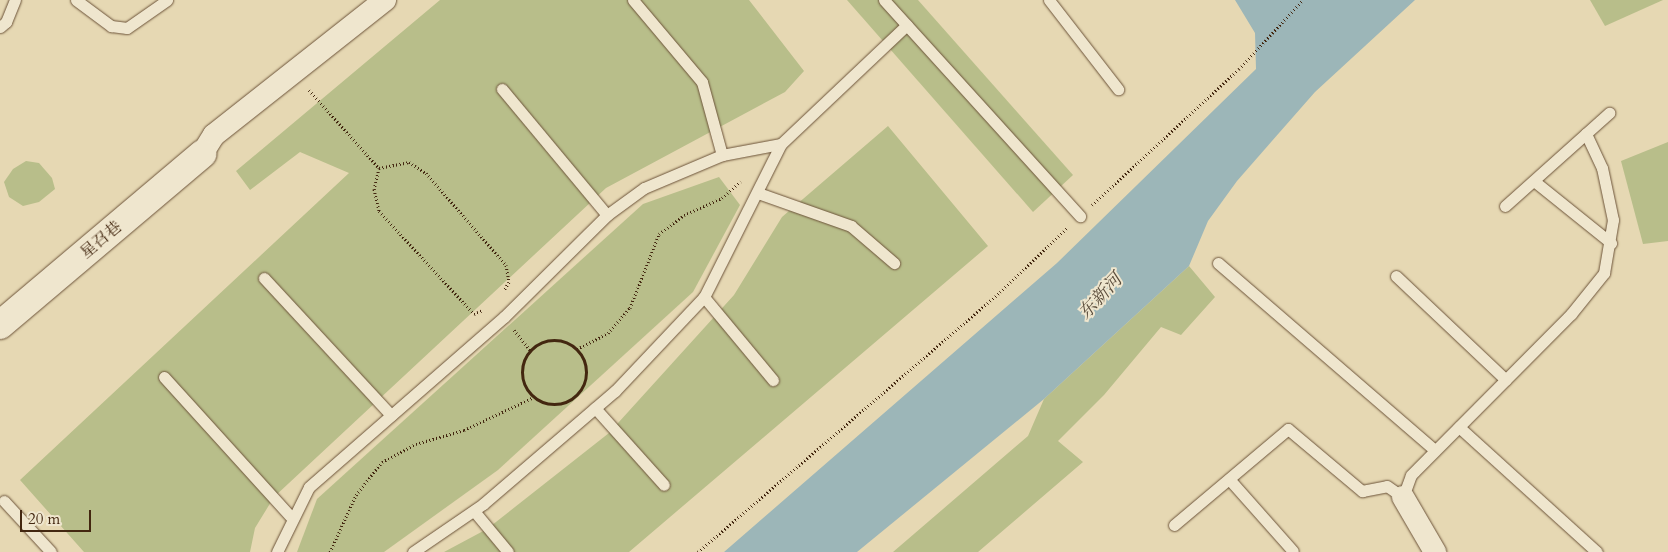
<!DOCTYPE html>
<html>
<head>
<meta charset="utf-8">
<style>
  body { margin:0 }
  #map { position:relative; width:1668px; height:552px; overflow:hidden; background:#e6d8b3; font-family:Cardo,"Noto Serif SC",serif }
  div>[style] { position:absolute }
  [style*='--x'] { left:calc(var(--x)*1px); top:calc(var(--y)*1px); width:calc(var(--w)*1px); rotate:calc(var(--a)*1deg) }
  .green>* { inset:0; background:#b8be8a }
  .water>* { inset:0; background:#9cb6b8 }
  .path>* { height:3px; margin-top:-1.5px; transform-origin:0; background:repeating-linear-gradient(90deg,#432710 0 1px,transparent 0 3.5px) }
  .path>.ring { margin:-1.5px; padding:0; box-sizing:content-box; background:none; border:3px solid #432710; border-radius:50% }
  .roads { filter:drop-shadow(0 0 1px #6c5339) drop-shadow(0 0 1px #6c5339) }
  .service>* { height:11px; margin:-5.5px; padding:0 5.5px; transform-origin:5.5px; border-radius:5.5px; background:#efe6ce }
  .minor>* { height:22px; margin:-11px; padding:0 11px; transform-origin:11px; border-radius:11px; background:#efe6ce }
  .tertiary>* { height:28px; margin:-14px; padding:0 14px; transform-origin:14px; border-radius:14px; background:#efe6ce }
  span { translate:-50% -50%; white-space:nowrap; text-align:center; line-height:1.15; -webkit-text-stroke:4px #efe6ce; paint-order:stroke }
  .street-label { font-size:16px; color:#432710 }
  .water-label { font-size:18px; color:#594b3a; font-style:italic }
  .scale { position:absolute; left:20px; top:510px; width:71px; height:22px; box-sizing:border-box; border:2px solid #432710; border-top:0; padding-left:6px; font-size:15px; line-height:18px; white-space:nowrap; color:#432710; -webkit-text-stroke:4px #efe6ce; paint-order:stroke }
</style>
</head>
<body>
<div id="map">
  <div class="green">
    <div style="clip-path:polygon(440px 0,749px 0,804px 71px,785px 92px,606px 188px,274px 497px,255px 528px,250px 552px,84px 552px,20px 480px,349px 173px,300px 152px,250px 190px,236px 171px)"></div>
    <div style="clip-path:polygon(847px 0,918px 0,1073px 175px,1033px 212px)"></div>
    <div style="clip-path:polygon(1590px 0,1663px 0,1605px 26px)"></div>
    <div style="clip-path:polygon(888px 126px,988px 246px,629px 552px,444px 552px,487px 529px,609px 433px,734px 295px,782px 217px)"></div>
    <div style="clip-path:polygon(1668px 142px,1668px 241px,1643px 244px,1621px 161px)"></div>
    <div style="clip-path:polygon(26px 161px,39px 163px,52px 178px,55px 189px,39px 202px,23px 206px,9px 197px,4px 182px,13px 169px)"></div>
    <div style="clip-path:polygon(719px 177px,740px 205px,693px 292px,498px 470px,384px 552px,297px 552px,317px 499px,643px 204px)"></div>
    <div style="clip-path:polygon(1189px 266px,1215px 297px,1181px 335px,1161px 327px,1104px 395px,1058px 441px,1083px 462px,978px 552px,893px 552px,1028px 436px,1044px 399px)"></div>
  </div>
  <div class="water">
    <div style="clip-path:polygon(1235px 0,1415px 0,1315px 92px,1237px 181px,1208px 221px,1189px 266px,1044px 399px,857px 552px,724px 552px,1057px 263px,1256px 69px,1255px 33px)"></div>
  </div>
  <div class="path">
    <div style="--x:309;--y:90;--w:105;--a:48.1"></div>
    <div style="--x:379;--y:168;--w:22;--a:103"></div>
    <div style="--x:374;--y:189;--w:23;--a:77"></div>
    <div style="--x:379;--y:211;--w:140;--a:47.3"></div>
    <div style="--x:474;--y:314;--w:10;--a:-24"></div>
    <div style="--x:379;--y:168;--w:31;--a:-11"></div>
    <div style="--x:409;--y:162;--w:20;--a:33"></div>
    <div style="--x:426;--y:173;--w:122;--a:49"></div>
    <div style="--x:506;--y:265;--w:17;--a:80"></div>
    <div style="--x:509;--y:282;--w:9;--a:122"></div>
    <div style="--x:1092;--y:205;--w:200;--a:-42.8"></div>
    <div style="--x:1239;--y:69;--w:94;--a:-47.2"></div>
    <div style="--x:514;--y:330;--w:26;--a:51"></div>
    <div class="ring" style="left:522px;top:340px;width:61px;height:61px"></div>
    <div style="--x:577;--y:349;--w:35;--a:-27"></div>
    <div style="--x:608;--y:333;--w:33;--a:-49"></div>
    <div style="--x:630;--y:308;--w:79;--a:-68.6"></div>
    <div style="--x:659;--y:234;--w:31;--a:-37"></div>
    <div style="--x:684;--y:215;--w:42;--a:-24.1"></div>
    <div style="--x:722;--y:198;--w:25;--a:-42"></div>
    <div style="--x:330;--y:552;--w:63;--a:-65.5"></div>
    <div style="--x:356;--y:495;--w:42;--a:-51.8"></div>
    <div style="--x:382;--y:462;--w:38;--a:-28"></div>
    <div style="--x:416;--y:444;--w:50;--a:-16.3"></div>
    <div style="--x:464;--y:430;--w:77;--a:-25.2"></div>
    <div style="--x:698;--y:552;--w:399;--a:-40.7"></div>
    <div style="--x:1000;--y:292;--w:93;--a:-43.7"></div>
  </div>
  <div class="roads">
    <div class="service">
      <div style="--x:76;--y:0;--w:44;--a:36.6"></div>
      <div style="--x:111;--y:26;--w:16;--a:7"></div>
      <div style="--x:127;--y:28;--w:49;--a:-35"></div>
      <div style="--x:633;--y:0;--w:107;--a:49.9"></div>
      <div style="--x:702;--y:82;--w:76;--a:74.7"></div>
      <div style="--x:884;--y:0;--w:292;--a:47.8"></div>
      <div style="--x:1049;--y:0;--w:113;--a:52.2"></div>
      <div style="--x:0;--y:27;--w:8;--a:-40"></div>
      <div style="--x:6;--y:22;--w:24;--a:-68"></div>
      <div style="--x:502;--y:89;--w:164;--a:50.2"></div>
      <div style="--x:1534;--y:181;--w:99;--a:38.8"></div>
      <div style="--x:758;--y:193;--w:99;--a:19.5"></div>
      <div style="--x:851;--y:226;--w:57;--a:40.7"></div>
      <div style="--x:1505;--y:206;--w:140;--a:-41.8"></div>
      <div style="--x:1218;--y:263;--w:286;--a:40.8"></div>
      <div style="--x:1396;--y:276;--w:151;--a:43.4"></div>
      <div style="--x:264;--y:278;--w:187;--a:47.2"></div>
      <div style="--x:704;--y:297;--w:108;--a:50.3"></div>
      <div style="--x:164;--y:377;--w:190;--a:47.8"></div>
      <div style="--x:595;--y:408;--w:103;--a:48.1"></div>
      <div style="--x:1459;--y:427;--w:186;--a:42.2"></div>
      <div style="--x:1229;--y:479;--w:96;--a:48.4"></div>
      <div style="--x:4;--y:501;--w:69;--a:47.3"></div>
      <div style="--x:474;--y:511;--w:53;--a:50.3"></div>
      <div style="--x:1174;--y:525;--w:149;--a:-40.1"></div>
      <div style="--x:1288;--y:429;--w:97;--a:40"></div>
      <div style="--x:1362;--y:491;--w:25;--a:-11"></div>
      <div style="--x:1387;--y:486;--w:19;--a:35"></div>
      <div style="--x:1403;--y:497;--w:23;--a:-70"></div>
      <div style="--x:1411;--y:475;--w:227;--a:-45.2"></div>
      <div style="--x:1571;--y:314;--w:53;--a:-51.2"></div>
      <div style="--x:1604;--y:273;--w:54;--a:-80.4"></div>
      <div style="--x:1613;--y:220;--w:53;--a:-101.9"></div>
      <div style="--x:1602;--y:168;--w:38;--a:-115"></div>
      <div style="--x:277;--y:552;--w:72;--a:-63.8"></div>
      <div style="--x:309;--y:487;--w:259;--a:-41.1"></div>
      <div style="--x:504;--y:317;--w:145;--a:-44.7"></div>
      <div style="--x:607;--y:215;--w:46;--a:-36.1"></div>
      <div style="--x:644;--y:188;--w:85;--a:-22.9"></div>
      <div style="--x:722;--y:155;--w:60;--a:-10.6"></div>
      <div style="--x:413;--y:552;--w:85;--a:-34.4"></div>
      <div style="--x:483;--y:504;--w:174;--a:-40.6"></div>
      <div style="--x:615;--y:391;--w:129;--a:-46.6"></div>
      <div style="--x:704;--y:297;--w:171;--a:-63.3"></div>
      <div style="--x:781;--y:144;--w:173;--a:-43.4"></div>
    </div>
    <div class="minor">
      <div style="--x:202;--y:154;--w:22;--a:-58"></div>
      <div style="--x:214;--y:135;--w:218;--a:-38.3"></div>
      <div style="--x:1403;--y:497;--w:64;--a:59.8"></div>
    </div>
    <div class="tertiary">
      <div style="--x:0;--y:325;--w:265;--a:-40.2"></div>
    </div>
  </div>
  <div class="street-label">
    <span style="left:101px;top:240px;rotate:-40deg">星召巷</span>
  </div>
  <div class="water-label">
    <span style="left:1101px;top:297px;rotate:-47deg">东新河</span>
  </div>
  <div class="scale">20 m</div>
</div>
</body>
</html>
